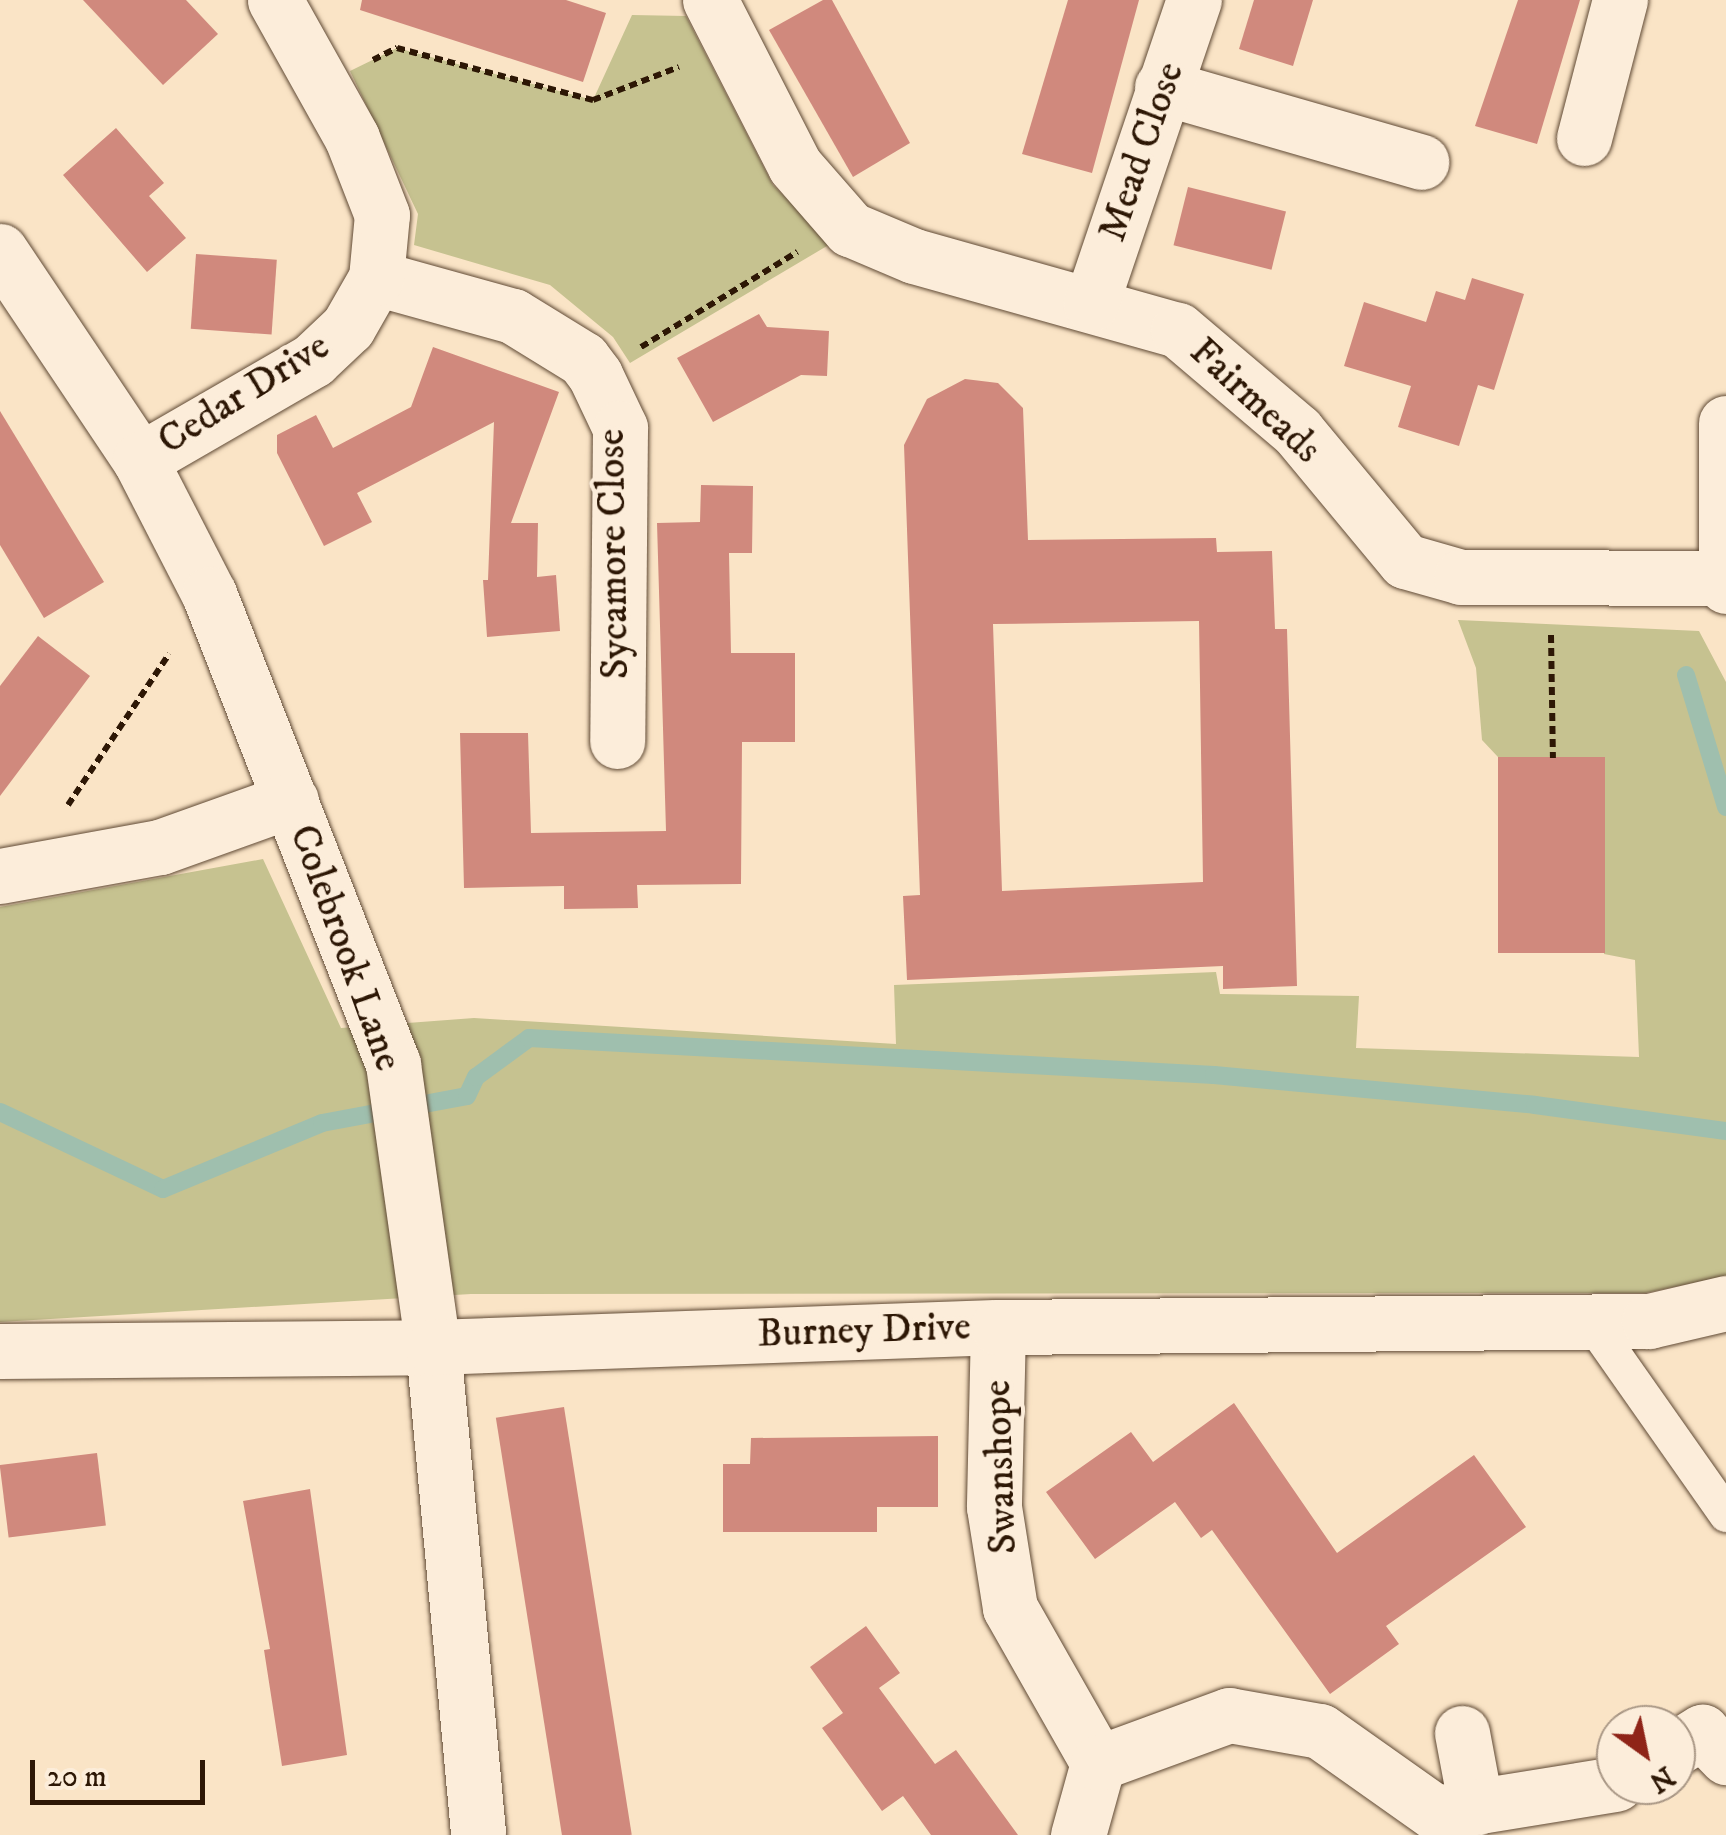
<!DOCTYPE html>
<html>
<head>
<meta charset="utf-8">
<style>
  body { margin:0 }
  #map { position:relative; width:1726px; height:1835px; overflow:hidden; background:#fae4c6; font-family:"IM FELL DW Pica",serif }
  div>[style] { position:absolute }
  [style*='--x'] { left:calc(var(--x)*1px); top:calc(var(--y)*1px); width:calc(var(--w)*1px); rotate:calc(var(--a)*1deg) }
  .green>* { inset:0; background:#c6c290 }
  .stream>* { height:18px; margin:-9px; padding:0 9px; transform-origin:9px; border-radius:9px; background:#9fbfae }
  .building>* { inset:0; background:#d0897d; transform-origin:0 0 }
  .path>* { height:6px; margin-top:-3px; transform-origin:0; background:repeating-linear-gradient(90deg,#2d1705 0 8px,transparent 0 13px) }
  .roads { filter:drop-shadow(0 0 2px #604a35) drop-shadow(0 0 2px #604a35) }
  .lane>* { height:35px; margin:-17.5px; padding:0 17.5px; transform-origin:17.5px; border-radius:17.5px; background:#fcedda }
  .street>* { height:55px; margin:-27.5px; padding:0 27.5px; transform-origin:27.5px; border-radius:27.5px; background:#fcedda }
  span { translate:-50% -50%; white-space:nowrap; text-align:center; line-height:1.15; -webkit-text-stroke:8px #fcedda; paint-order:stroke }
  .street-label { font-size:40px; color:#2d1705 }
  .north { position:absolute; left:1596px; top:1705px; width:100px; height:100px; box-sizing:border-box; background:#fcedda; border:2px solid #a99785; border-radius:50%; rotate:147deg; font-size:28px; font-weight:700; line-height:40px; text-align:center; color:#2d1705 }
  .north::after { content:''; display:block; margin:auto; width:35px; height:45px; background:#8f2418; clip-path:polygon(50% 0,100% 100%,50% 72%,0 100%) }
  .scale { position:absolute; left:30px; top:1760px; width:175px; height:45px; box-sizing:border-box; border:5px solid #2d1705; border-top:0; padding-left:12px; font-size:30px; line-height:35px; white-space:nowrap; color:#2d1705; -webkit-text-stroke:8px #fcedda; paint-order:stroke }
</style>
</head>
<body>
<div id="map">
  <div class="green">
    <div style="clip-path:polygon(632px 15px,686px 16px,773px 185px,832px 243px,630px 363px,613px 337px,550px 285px,414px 245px,418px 214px,350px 71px,397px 48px,593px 100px)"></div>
    <div style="clip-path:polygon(1458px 620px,1699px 631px,1726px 682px,1726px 1276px,1645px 1293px,471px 1294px,0 1322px,0 907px,263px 859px,341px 1028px,474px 1018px,896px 1044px,894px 985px,1216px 972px,1220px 994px,1359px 996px,1356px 1048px,1639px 1057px,1635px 960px,1604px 954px,1605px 758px,1498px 757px,1482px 740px,1476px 668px)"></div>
  </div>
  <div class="stream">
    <div style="--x:1686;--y:675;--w:138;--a:73.1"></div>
    <div style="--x:0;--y:1112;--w:180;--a:25.3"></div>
    <div style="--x:163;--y:1189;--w:172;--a:-22.5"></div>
    <div style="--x:322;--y:1123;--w:147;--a:-10.5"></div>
    <div style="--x:467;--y:1096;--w:21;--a:-65"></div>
    <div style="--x:476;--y:1077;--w:66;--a:-36.3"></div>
    <div style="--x:529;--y:1038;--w:686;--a:3.09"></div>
    <div style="--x:1214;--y:1075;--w:322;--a:5.3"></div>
    <div style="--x:1535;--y:1105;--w:193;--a:7.8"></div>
  </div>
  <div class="building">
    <div style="clip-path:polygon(83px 0,186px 0,218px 34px,163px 85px)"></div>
    <div style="clip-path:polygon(362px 0,566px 0,606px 13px,583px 82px,360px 10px)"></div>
    <div style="clip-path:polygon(823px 0,832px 0,910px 143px,853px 177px,769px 30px)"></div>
    <div style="clip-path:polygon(1068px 0,1139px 0,1092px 173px,1022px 154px)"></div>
    <div style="clip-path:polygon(1254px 0,1313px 0,1293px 66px,1239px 49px)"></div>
    <div style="clip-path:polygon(1518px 0,1580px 0,1537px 144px,1475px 126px)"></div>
    <div style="clip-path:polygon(116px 128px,164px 183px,149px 196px,186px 238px,147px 272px,63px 175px)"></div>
    <div style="left:1188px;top:187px;width:101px;height:60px;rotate:14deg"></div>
    <div style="left:196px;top:254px;width:81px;height:75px;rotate:4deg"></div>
    <div style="clip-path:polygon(1472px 278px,1524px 294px,1494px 390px,1478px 385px,1459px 446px,1398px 427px,1411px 386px,1344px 366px,1364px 302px,1426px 322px,1436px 291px,1465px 300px)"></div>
    <div style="clip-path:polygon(759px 314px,767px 327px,829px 331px,827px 376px,801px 375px,713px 422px,677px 358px)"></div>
    <div style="clip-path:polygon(433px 347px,559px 392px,511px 523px,538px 523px,537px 577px,556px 575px,560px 631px,487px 637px,483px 580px,488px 580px,494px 422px,357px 493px,372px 522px,324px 546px,277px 453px,277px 435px,316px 415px,333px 448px,411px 407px)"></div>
    <div style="clip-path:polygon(evenodd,965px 379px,998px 383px,1023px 408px,1028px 540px,1216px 538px,1217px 552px,1272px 551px,1275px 629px,1287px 629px,1297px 986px,1223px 989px,1223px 966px,907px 980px,903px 896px,920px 895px,904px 445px,927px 399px,965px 379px,1199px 621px,1203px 882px,1002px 891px,993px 624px,1199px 621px)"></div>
    <div style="clip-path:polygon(0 411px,104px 582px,44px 618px,0 545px)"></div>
    <div style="clip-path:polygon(701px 485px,753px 486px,752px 553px,729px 553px,731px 653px,795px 653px,795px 742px,742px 742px,741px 884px,637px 885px,638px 908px,564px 909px,564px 886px,464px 888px,460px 733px,528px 733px,531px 833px,666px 831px,657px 523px,700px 522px)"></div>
    <div style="clip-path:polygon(38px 636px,90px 676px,0 796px,0 686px)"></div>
    <div style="left:1498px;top:757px;width:107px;height:196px"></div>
    <div style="clip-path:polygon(1234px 1403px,1337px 1553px,1474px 1455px,1526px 1527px,1386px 1626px,1399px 1644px,1330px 1694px,1212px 1530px,1201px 1538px,1175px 1502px,1095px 1559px,1046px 1492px,1131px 1432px,1153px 1462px)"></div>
    <div style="left:564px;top:1407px;width:433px;height:69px;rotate:81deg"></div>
    <div style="clip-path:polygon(938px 1436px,938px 1507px,877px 1507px,877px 1532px,723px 1532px,723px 1464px,750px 1464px,751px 1438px)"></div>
    <div style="left:97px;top:1453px;width:73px;height:98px;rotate:83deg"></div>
    <div style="clip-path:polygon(310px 1489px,347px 1755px,282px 1766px,264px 1650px,270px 1649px,243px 1501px)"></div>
    <div style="clip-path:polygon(866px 1626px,900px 1673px,879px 1688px,935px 1764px,956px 1750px,1018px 1835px,931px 1835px,903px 1796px,882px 1811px,822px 1728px,843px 1713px,810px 1667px)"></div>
  </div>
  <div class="path">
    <div style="--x:373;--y:60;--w:27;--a:-27"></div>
    <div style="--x:397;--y:48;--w:203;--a:14.9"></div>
    <div style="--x:593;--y:100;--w:92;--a:-21"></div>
    <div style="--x:641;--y:347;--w:183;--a:-31.3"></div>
    <div style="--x:1551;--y:635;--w:123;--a:89.1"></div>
    <div style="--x:68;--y:805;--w:182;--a:-56.2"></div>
  </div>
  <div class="roads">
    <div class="lane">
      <div style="--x:1591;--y:1322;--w:235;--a:54.9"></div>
    </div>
    <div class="street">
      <div style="--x:710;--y:0;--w:186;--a:62.9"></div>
      <div style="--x:795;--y:166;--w:84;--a:48.9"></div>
      <div style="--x:850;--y:229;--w:69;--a:22.9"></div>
      <div style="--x:914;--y:256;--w:274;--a:15.7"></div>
      <div style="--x:1178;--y:330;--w:156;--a:40.3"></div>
      <div style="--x:1297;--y:431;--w:169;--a:50.3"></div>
      <div style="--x:1405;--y:561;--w:58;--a:15.9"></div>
      <div style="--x:1461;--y:577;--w:261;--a:0.2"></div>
      <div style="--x:1162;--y:87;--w:270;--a:16.1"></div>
      <div style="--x:1584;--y:138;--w:143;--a:-75.4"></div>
      <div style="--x:0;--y:251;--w:252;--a:56.2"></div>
      <div style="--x:140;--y:460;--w:151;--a:62.8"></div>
      <div style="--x:209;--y:594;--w:505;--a:68.62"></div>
      <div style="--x:393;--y:1064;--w:286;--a:82"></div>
      <div style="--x:433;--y:1347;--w:490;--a:84.7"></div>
      <div style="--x:376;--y:278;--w:142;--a:15.5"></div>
      <div style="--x:513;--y:316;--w:82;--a:31.6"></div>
      <div style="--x:583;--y:359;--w:20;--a:53"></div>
      <div style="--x:595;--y:375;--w:59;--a:64.7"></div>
      <div style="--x:620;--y:428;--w:313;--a:90.5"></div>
      <div style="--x:1091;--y:304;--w:321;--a:-71.3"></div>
      <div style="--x:1726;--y:423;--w:163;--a:90"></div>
      <div style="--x:140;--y:460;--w:200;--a:-30"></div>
      <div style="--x:313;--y:360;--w:48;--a:-43.3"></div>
      <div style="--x:348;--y:327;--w:56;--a:-60.3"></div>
      <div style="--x:376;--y:278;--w:63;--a:-84.6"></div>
      <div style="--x:382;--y:215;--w:83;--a:-111.3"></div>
      <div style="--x:352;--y:138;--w:158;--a:-119.2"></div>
      <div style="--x:0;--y:876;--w:163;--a:-10.3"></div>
      <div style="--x:160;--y:847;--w:139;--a:-19.7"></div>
      <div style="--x:998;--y:1327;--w:180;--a:91.3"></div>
      <div style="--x:994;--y:1507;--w:102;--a:81"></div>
      <div style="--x:1010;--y:1608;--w:178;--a:60.4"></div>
      <div style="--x:1098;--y:1763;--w:75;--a:105.5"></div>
      <div style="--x:0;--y:1351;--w:433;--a:-0.5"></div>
      <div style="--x:433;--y:1347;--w:565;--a:-2.03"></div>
      <div style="--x:998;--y:1327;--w:651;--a:-0.53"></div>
      <div style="--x:1649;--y:1321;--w:79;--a:-13.2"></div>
      <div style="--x:1462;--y:1733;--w:76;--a:79.4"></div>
      <div style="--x:1676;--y:1748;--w:31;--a:-32"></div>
      <div style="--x:1702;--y:1732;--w:35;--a:46"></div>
      <div style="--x:1098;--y:1763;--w:140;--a:-20.1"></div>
      <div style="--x:1229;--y:1715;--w:92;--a:10"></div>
      <div style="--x:1320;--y:1731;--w:142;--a:35.3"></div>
      <div style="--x:1436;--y:1813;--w:182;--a:-9.2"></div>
    </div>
  </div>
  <div class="street-label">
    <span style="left:1142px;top:152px;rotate:-71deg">Mead Close</span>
    <span style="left:244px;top:394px;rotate:-32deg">Cedar Drive</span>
    <span style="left:1255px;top:401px;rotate:43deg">Fairmeads</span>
    <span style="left:614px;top:554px;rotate:-91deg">Sycamore Close</span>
    <span style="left:345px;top:948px;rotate:70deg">Colebrook Lane</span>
    <span style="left:864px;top:1331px;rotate:-2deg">Burney Drive</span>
    <span style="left:1001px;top:1467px;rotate:-92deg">Swanshope</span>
  </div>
  <div class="north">N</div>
  <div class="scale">20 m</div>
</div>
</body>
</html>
